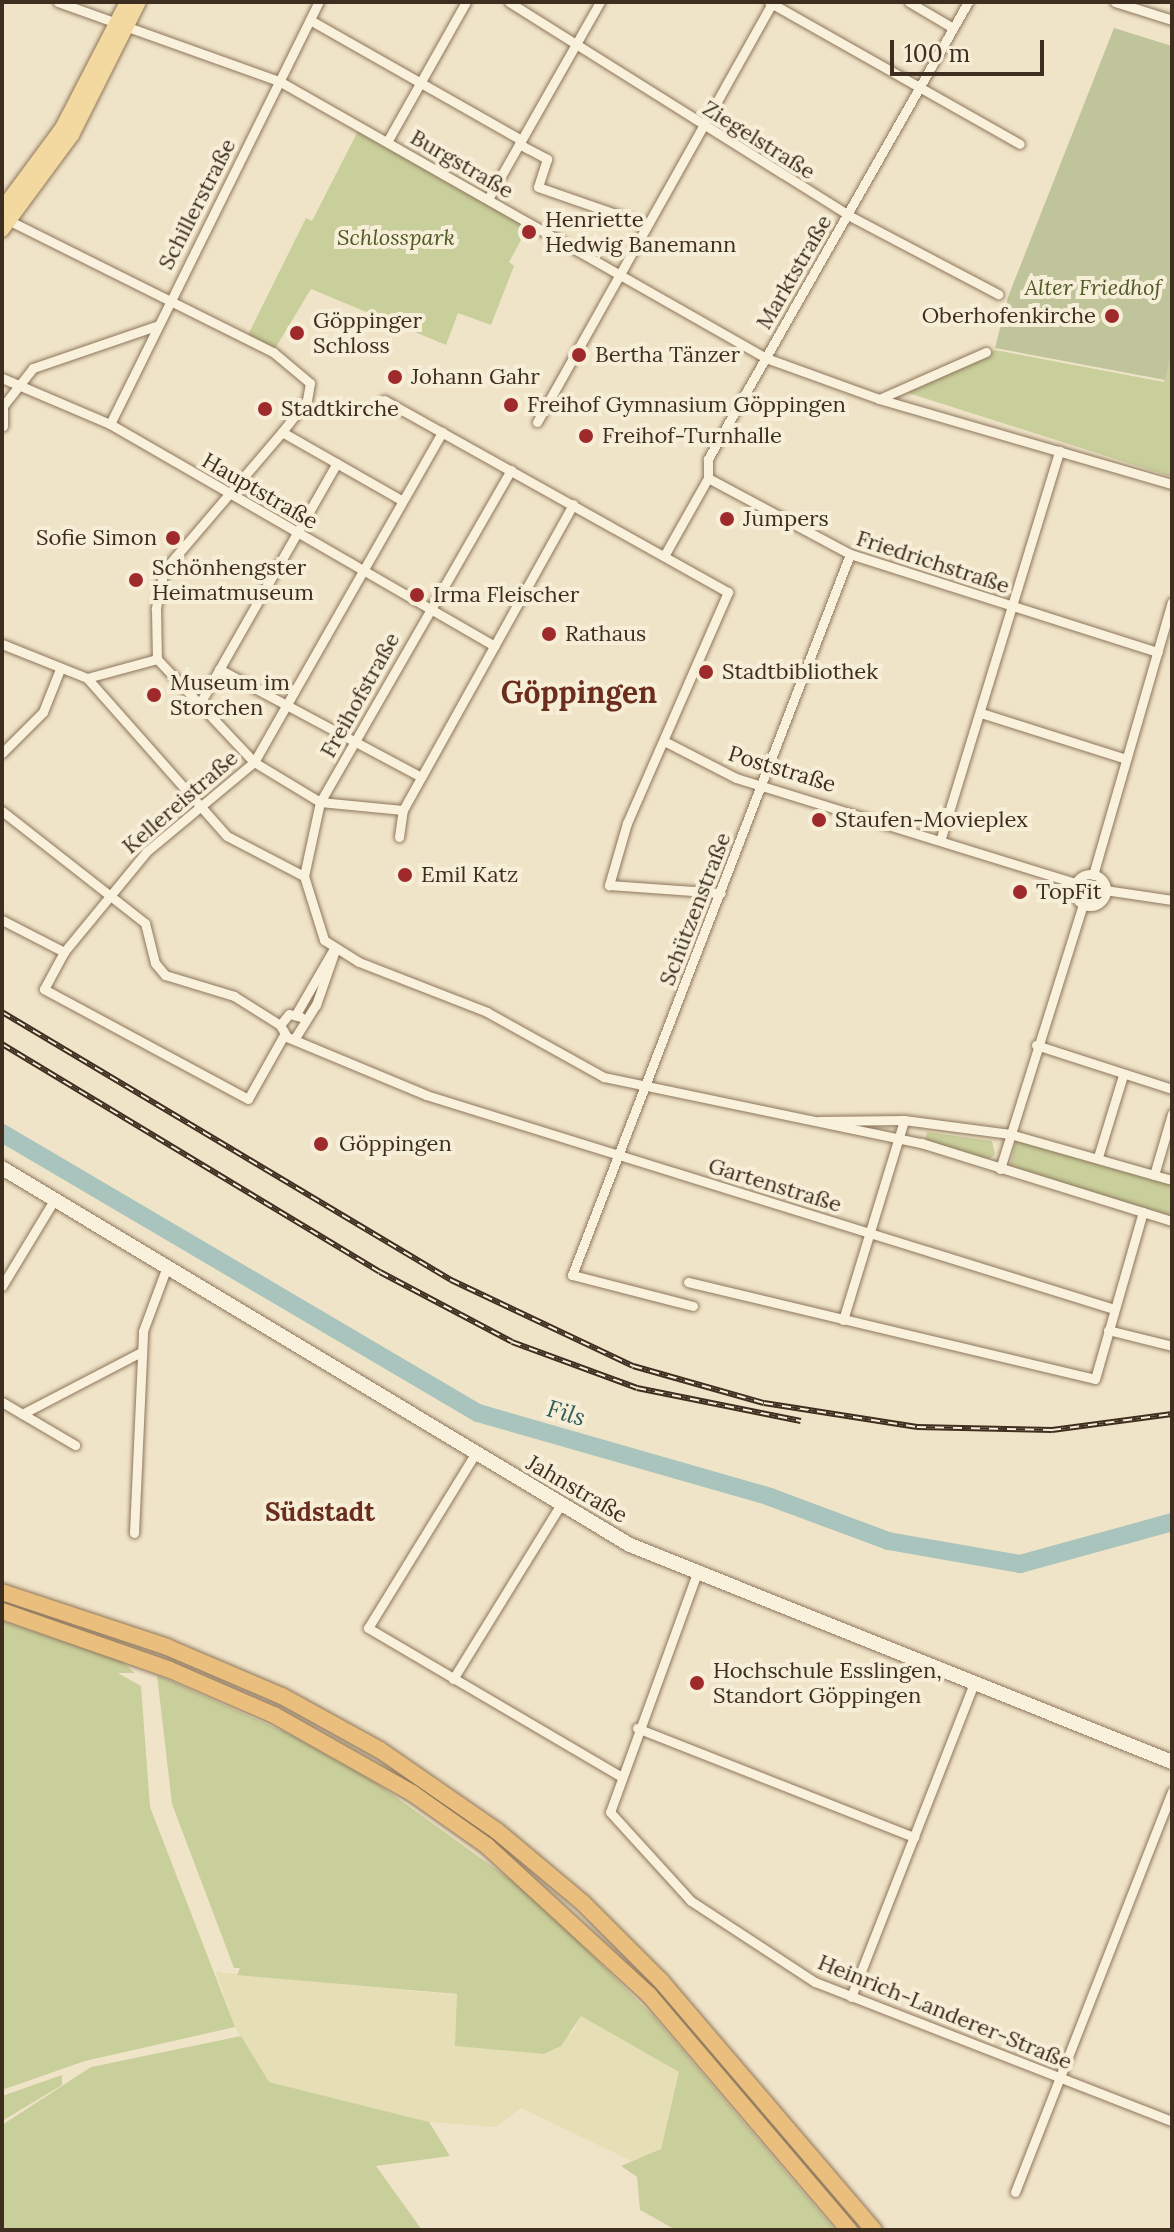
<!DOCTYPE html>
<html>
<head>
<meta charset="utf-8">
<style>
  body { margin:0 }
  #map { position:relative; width:1174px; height:2232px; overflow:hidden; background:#f0e4c8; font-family:Lora,serif }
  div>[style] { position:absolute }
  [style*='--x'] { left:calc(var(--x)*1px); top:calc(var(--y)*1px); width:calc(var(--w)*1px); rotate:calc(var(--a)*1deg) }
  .farmland>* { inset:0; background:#e6deb5 }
  .green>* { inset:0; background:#c9cf9b }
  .cemetery>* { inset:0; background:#bfc49a }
  .river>* { height:18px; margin:-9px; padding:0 9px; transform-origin:9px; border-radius:9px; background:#a9c4bc }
  .roads { filter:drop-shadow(0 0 2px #8d765c) drop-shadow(0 0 2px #8d765c) }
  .minor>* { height:9px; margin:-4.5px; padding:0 4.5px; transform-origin:4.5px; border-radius:4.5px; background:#faf1dc }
  .minor>.ring { margin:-4.5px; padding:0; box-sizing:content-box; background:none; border:9px solid #faf1dc; border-radius:50% }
  .secondary>* { height:14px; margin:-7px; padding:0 7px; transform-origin:7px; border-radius:7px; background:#faf1dc }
  .primary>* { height:14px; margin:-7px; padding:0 7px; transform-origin:7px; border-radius:7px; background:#f3d9a0 }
  .trunk>* { height:16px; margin:-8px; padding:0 8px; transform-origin:8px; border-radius:8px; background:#eabe7c }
  .rail>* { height:6px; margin-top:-3px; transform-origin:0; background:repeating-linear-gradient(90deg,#f7eed8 0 9px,#3d2e20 0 18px); box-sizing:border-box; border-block:2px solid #3d2e20 }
  .dots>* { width:22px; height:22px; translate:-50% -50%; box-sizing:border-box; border:4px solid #f7eed8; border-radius:50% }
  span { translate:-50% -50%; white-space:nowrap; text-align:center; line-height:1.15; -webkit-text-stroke:8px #f7eed8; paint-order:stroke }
  .street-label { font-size:22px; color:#3d2e20 }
  .poi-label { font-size:22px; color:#3d2e20 }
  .left { translate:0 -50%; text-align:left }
  .right { translate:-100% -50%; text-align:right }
  .park-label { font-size:22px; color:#4d5a26; font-style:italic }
  .water-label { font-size:24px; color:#2f5d5a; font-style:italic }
  .quarter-label { font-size:26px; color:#6b2e1e; font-weight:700 }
  .district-label { font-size:30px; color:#6b2e1e; font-weight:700 }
  .frame { position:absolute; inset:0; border:4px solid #3d2e20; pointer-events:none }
  .scale { position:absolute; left:890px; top:40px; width:154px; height:36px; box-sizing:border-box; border:4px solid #3d2e20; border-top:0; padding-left:10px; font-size:24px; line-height:28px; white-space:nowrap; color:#3d2e20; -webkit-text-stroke:6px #f7eed8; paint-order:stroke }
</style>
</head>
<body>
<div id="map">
  <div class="farmland">
    <div style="clip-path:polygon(216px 1972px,457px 1995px,456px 2046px,544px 2054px,573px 2032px,581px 2016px,679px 2072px,661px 2149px,634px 2162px,521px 2108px,496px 2127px,429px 2122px,269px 2082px,235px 2027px)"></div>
  </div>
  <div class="green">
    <div style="clip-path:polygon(360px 127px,530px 224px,509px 262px,514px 266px,491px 325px,458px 313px,446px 345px,311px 289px,273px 352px,246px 339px,306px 218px,312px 221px)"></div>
    <div style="clip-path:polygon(995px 350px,1164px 382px,1172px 351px,1172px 477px,902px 391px)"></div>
    <div style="clip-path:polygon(927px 1132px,992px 1141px,995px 1155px,988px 1160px,925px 1141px)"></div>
    <div style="clip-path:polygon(1023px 1140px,1172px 1182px,1172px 1216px,1020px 1173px,1010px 1166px,1016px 1142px)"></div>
    <div style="clip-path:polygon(2px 1621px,121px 1661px,135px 1673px,118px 1673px,141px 1686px,150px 1807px,235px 2027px,85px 2061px,2px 2090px)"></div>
    <div style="clip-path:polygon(157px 1675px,289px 1734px,375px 1782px,532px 1895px,654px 2017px,835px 2230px,676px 2230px,640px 2210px,637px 2177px,621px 2166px,661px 2149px,679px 2072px,581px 2016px,561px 2046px,544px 2054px,455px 2046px,457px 1994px,237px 1975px,240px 1968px,234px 1968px,172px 1804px)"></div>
    <div style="clip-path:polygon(241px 2036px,269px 2082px,429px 2122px,450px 2156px,376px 2166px,422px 2230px,2px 2230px,2px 2125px,91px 2067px)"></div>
    <div style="clip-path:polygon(62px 2075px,62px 2085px,2px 2121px,2px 2096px)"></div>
  </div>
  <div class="cemetery">
    <div style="clip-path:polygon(1114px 28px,1172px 46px,1172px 351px,1165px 380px,995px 348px,1008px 297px)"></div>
  </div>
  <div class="river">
    <div style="--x:2;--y:1133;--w:552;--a:30.47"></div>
    <div style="--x:478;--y:1413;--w:304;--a:16"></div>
    <div style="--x:770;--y:1497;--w:126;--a:20.4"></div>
    <div style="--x:888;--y:1541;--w:134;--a:9.9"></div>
    <div style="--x:1020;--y:1564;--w:158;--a:-15.4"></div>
  </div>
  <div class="roads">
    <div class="minor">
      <div style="--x:58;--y:2;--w:235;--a:19.7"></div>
      <div style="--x:279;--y:81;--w:560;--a:29.63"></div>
      <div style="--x:766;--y:358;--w:120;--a:19.9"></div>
      <div style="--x:879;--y:399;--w:305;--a:16.2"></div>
      <div style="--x:509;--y:2;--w:400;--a:32.1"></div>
      <div style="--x:848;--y:215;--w:170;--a:27.8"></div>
      <div style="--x:769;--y:2;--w:288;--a:29.5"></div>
      <div style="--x:909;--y:2;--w:51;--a:30.6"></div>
      <div style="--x:1115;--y:2;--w:60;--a:17.5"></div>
      <div style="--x:310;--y:20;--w:243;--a:29.6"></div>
      <div style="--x:387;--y:142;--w:161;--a:-60.6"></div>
      <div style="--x:519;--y:144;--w:32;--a:28"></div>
      <div style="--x:547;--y:159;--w:29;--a:108"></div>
      <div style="--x:538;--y:187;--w:115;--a:19.2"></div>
      <div style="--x:488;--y:199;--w:227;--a:-60.4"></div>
      <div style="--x:6;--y:219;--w:298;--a:26.5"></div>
      <div style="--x:273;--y:352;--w:48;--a:40"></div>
      <div style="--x:310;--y:383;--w:17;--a:100"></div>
      <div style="--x:307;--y:400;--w:41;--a:128"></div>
      <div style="--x:282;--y:432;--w:182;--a:130.5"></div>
      <div style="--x:164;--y:570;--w:40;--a:102"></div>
      <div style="--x:156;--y:609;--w:50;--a:88.9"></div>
      <div style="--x:2;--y:378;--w:117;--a:23.1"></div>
      <div style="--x:110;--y:424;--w:444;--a:30"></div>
      <div style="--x:879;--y:399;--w:117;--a:-23.7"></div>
      <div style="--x:384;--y:400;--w:394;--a:29.2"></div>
      <div style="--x:728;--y:592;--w:252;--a:113.6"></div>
      <div style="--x:627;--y:823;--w:65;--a:106.2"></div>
      <div style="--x:609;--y:885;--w:112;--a:4.1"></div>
      <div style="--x:537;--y:422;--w:482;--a:-60.7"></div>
      <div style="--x:110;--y:424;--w:471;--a:-63.7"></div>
      <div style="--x:3;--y:426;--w:20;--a:-90"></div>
      <div style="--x:3;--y:406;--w:48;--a:-51.7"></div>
      <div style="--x:33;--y:368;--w:130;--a:-18.9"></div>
      <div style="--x:282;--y:432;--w:137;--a:29.7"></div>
      <div style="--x:511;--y:470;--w:383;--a:119.9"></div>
      <div style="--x:320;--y:802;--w:76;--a:102.2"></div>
      <div style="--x:304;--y:876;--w:67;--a:72.6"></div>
      <div style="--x:324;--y:940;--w:41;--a:32.2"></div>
      <div style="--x:359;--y:962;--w:137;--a:21.3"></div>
      <div style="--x:487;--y:1012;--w:134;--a:29.1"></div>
      <div style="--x:604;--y:1077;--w:324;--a:11.8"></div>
      <div style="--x:921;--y:1143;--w:263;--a:17.3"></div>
      <div style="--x:708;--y:478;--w:161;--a:28.2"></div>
      <div style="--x:850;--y:554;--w:323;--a:17.7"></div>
      <div style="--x:664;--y:556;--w:90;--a:-60.6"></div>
      <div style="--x:708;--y:478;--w:19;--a:-90"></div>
      <div style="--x:708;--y:459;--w:526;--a:-60.36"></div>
      <div style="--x:2;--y:644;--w:92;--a:21.8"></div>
      <div style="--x:87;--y:678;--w:211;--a:48.5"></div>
      <div style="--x:227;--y:836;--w:87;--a:27.5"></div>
      <div style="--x:157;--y:659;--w:141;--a:46.7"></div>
      <div style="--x:254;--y:762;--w:77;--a:31.2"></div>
      <div style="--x:320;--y:802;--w:83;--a:5.5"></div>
      <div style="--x:219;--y:669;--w:229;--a:28.1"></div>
      <div style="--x:87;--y:678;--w:73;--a:-15.2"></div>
      <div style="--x:200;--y:703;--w:276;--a:-60.3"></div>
      <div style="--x:981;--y:713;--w:152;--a:17.6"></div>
      <div style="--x:664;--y:741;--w:81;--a:27.2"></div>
      <div style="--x:736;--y:778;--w:356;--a:17.2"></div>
      <div style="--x:2;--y:753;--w:58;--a:-45"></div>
      <div style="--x:43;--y:712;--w:46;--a:-68.4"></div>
      <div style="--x:2;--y:811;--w:182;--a:38.1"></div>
      <div style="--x:145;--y:923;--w:41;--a:76"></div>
      <div style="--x:155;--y:963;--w:16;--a:50"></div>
      <div style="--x:165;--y:975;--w:72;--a:16.9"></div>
      <div style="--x:234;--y:996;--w:54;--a:32.2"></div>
      <div style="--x:399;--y:837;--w:27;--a:-82"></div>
      <div style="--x:403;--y:810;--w:350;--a:-60.9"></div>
      <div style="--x:941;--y:838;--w:405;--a:-73"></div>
      <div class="ring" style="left:1074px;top:874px;width:23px;height:23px"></div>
      <div style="--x:1093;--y:875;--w:284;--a:-73.9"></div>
      <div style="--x:1105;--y:890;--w:68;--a:8.5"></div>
      <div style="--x:2;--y:920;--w:70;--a:27.3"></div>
      <div style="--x:296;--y:1014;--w:72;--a:-59.9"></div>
      <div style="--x:280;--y:1025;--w:14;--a:60"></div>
      <div style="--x:287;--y:1037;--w:151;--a:22.6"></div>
      <div style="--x:426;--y:1095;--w:721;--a:17.28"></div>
      <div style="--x:280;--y:1025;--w:14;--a:-51"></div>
      <div style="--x:289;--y:1014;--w:12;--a:14"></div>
      <div style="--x:284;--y:1035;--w:73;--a:119.4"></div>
      <div style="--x:248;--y:1099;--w:232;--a:-151.7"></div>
      <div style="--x:44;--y:989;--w:42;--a:-61.6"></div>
      <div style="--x:64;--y:952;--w:129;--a:-50.6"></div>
      <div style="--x:146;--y:852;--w:141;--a:-39.8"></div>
      <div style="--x:254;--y:762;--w:380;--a:-60.3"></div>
      <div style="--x:295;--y:1038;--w:39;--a:-58"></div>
      <div style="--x:316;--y:1005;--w:58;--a:-70.9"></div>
      <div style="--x:1036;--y:1045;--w:143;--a:17.9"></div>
      <div style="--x:819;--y:1121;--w:85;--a:-0.7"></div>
      <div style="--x:904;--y:1120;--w:107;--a:7.5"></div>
      <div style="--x:1010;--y:1134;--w:168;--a:15.9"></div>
      <div style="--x:1098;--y:1157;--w:86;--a:-73"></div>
      <div style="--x:1000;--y:1169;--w:278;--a:-72.6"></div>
      <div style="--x:1154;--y:1175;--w:64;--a:-73.6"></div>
      <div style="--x:688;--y:1282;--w:418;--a:13.4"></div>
      <div style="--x:1095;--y:1379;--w:174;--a:-74"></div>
      <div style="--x:2;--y:1286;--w:100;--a:-58.8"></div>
      <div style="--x:693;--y:1306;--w:125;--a:-165.6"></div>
      <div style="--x:572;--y:1275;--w:773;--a:-68.91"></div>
      <div style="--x:843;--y:1320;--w:209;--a:-73"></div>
      <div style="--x:1108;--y:1330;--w:66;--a:14"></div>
      <div style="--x:2;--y:1402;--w:85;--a:30.5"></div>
      <div style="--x:22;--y:1414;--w:134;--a:-27.5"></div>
      <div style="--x:475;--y:1454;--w:204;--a:121.6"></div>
      <div style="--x:368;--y:1628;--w:291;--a:30.4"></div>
      <div style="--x:134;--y:1533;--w:202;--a:-87.4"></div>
      <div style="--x:143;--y:1331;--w:66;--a:-69.6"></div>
      <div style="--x:697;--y:1573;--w:254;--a:110"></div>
      <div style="--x:610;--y:1812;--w:120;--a:47.7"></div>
      <div style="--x:691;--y:1901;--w:148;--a:33.2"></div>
      <div style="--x:815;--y:1982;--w:383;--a:21.3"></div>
      <div style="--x:453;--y:1679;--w:203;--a:-58.3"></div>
      <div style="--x:637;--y:1728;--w:298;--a:21.5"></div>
      <div style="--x:851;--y:1997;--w:335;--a:-68.6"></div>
      <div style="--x:1015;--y:2192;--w:430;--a:-68.6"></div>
    </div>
    <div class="secondary">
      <div style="--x:2;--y:1168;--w:732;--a:30.98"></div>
      <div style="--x:630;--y:1545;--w:584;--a:21.82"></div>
    </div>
    <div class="primary">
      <div style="--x:2;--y:209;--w:101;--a:-53.5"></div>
      <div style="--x:62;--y:128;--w:142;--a:-62.7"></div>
      <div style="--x:2;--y:230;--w:118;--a:-53.6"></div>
      <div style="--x:72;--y:135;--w:149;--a:-63.3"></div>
    </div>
    <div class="trunk">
      <div style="--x:2;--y:1592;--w:174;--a:18.4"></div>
      <div style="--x:167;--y:1647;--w:125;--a:23.1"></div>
      <div style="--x:282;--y:1696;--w:112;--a:28.9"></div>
      <div style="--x:380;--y:1750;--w:142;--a:34.7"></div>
      <div style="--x:497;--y:1831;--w:112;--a:39.9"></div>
      <div style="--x:583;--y:1903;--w:110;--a:45"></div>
      <div style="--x:661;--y:1981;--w:328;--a:49.5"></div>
      <div style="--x:2;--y:1611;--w:176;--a:19.3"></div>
      <div style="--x:168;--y:1669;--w:116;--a:23.5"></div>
      <div style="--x:274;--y:1715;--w:159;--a:29.5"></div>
      <div style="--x:412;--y:1793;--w:92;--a:35.2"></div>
      <div style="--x:487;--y:1846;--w:220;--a:42.6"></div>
      <div style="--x:649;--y:1995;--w:309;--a:49.6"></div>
    </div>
  </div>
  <div class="rail">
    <div style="--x:2;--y:1012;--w:523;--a:30.83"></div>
    <div style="--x:451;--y:1280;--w:201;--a:25.3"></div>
    <div style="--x:633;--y:1366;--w:136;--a:15.8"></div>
    <div style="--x:764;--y:1403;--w:155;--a:8.9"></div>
    <div style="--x:917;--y:1427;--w:135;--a:1.3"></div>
    <div style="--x:1052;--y:1430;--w:121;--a:-7.6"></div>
    <div style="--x:2;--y:1044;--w:441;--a:31.1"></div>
    <div style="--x:380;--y:1272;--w:149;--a:27.9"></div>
    <div style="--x:512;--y:1342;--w:133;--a:20.2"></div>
    <div style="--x:637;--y:1388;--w:167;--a:11.4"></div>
  </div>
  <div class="dots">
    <div style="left:529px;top:232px;background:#9e2a2b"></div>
    <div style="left:1112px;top:316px;background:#9e2a2b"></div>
    <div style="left:297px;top:333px;background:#9e2a2b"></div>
    <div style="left:579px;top:355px;background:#9e2a2b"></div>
    <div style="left:395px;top:377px;background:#9e2a2b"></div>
    <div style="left:511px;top:405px;background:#9e2a2b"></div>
    <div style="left:265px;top:409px;background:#9e2a2b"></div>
    <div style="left:586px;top:436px;background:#9e2a2b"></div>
    <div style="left:727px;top:519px;background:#9e2a2b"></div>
    <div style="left:173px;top:538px;background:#9e2a2b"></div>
    <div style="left:136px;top:580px;background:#9e2a2b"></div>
    <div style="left:417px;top:595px;background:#9e2a2b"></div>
    <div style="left:549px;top:634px;background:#9e2a2b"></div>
    <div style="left:706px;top:672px;background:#9e2a2b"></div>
    <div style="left:154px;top:695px;background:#9e2a2b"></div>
    <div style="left:819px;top:820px;background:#9e2a2b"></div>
    <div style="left:405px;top:875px;background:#9e2a2b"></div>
    <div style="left:1020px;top:892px;background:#9e2a2b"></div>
    <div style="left:321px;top:1144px;background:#9e2a2b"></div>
    <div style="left:697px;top:1683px;background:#9e2a2b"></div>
  </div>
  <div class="street-label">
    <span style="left:759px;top:140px;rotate:32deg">Ziegelstraße</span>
    <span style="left:462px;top:164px;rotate:30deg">Burgstraße</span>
    <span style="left:197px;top:204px;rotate:-63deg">Schillerstraße</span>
    <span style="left:794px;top:272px;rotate:-60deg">Marktstraße</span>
    <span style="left:260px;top:491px;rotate:30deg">Hauptstraße</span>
    <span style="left:933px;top:562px;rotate:18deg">Friedrichstraße</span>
    <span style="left:360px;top:695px;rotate:-61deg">Freihofstraße</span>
    <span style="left:782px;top:769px;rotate:17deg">Poststraße</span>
    <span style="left:180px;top:802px;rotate:-41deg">Kellereistraße</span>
    <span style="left:695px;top:909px;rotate:-69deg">Schützenstraße</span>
    <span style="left:775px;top:1185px;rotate:17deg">Gartenstraße</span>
    <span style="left:577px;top:1489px;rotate:30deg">Jahnstraße</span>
    <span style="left:945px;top:2012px;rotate:22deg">Heinrich-Landerer-Straße</span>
  </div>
  <div class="poi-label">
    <span class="left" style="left:545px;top:232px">Henriette<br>Hedwig Banemann</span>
    <span class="right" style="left:1096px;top:316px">Oberhofenkirche</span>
    <span class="left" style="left:313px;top:333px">Göppinger<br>Schloss</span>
    <span class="left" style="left:595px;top:355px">Bertha Tänzer</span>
    <span class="left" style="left:411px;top:377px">Johann Gahr</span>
    <span class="left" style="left:527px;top:405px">Freihof Gymnasium Göppingen</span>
    <span class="left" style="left:281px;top:409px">Stadtkirche</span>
    <span class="left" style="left:602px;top:436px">Freihof-Turnhalle</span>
    <span class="left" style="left:743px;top:519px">Jumpers</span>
    <span class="right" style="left:157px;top:538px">Sofie Simon</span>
    <span class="left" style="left:152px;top:580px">Schönhengster<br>Heimatmuseum</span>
    <span class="left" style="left:433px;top:595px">Irma Fleischer</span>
    <span class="left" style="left:565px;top:634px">Rathaus</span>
    <span class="left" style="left:722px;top:672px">Stadtbibliothek</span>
    <span class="left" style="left:170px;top:695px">Museum im<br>Storchen</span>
    <span class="left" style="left:835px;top:820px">Staufen-Movieplex</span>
    <span class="left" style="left:421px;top:875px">Emil Katz</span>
    <span class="left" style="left:1036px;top:892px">TopFit</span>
    <span class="left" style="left:339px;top:1144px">Göppingen</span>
    <span class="left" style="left:713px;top:1683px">Hochschule Esslingen,<br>Standort Göppingen</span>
  </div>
  <div class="park-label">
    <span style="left:396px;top:238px">Schlosspark</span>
    <span style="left:1093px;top:288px">Alter Friedhof</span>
  </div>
  <div class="water-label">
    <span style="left:566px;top:1413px;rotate:16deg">Fils</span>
  </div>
  <div class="quarter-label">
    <span style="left:320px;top:1512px">Südstadt</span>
  </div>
  <div class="district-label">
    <span style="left:579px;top:692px">Göppingen</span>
  </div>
  <div class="frame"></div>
  <div class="scale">100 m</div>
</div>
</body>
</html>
